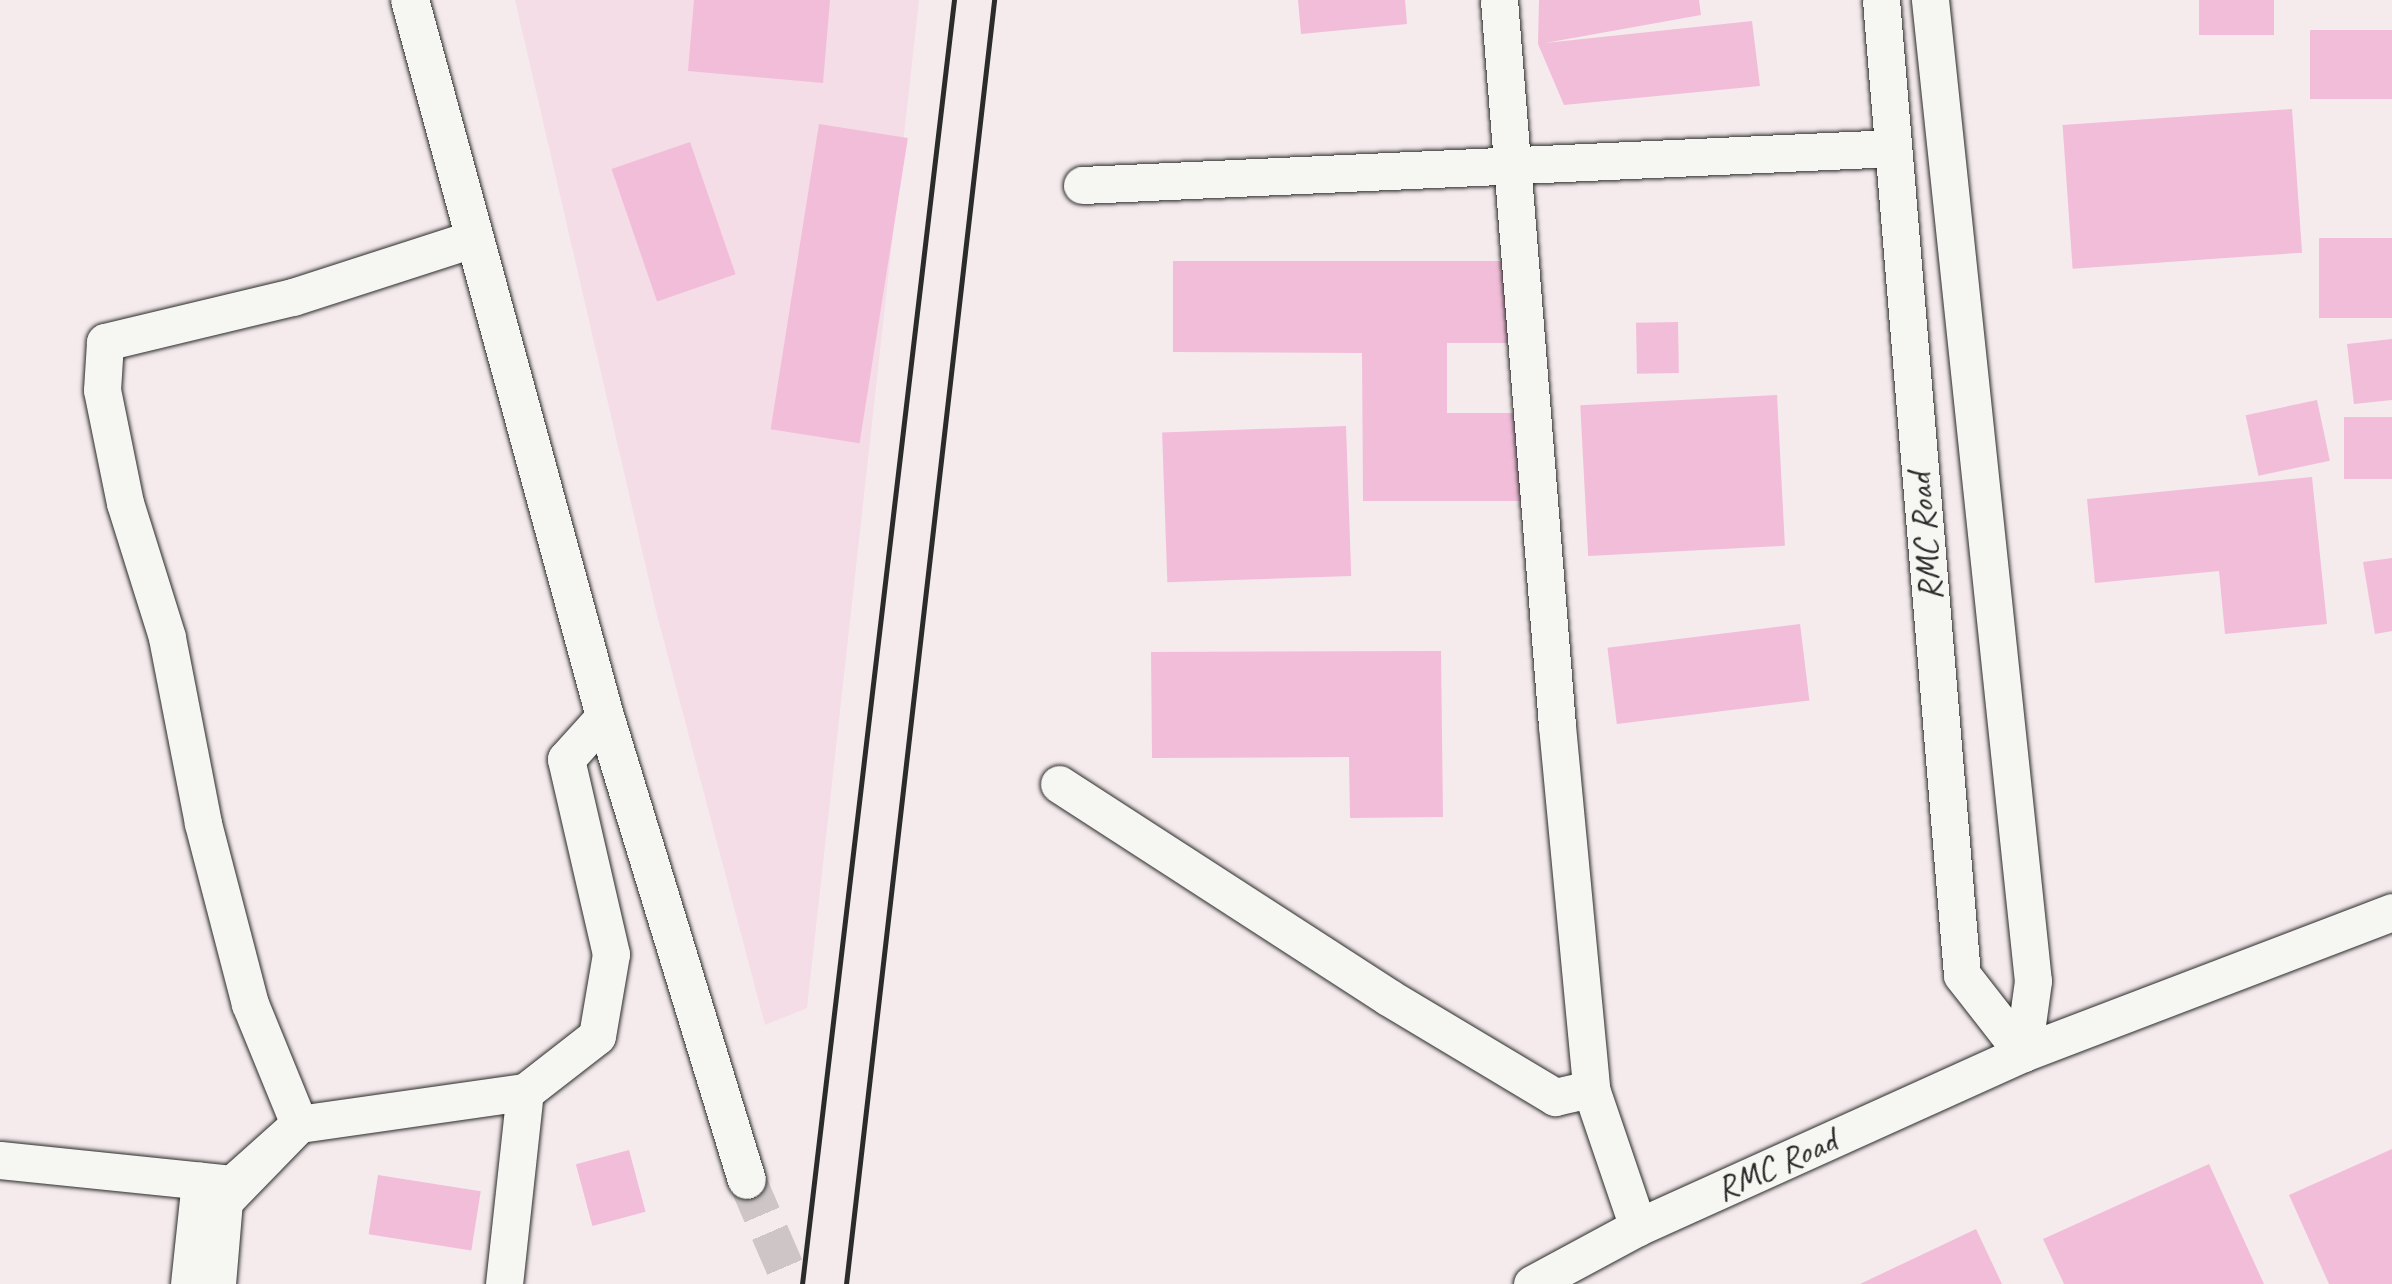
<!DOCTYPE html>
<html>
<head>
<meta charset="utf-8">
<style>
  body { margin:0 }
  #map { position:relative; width:2392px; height:1284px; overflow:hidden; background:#f5ebed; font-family:Caveat,sans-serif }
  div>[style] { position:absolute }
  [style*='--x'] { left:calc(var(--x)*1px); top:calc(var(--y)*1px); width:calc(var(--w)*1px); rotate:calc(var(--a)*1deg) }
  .built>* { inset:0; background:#f4dde7 }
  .building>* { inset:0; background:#f2bdd9; transform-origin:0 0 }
  .major-tunnel>* { height:38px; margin-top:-19px; transform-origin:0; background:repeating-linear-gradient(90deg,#cdc5c6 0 38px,transparent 0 57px) }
  .roads { filter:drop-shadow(0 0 2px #2b2b2b) drop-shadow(0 0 2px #2b2b2b) }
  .minor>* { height:37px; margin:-18.5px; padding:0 18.5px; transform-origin:18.5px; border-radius:18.5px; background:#f6f6f2 }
  .major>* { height:38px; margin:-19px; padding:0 19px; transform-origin:19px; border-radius:19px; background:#f6f6f2 }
  .rail>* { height:5px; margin:-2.5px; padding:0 2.5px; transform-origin:2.5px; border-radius:2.5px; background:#2b2b2b }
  span { translate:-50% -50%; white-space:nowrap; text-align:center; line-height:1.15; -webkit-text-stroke:6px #f6f6f2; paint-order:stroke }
  .street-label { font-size:35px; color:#2b2b2b }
</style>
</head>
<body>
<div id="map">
  <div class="built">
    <div style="clip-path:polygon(515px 0,919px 0,807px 1008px,765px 1025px,656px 611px)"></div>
  </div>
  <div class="building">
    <div style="clip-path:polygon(694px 0,830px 0,823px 83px,688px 71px)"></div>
    <div style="clip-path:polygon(1298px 0,1405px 0,1407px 24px,1301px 34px)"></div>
    <div style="clip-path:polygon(1539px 0,1699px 0,1701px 15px,1545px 43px,1752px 21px,1760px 86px,1564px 105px,1538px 44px)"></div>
    <div style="left:2199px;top:0;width:75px;height:35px"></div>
    <div style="left:2392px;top:30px;width:69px;height:82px;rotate:90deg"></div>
    <div style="left:2292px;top:109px;width:144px;height:230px;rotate:86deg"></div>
    <div style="left:819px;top:124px;width:90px;height:309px;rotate:9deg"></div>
    <div style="left:690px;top:142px;width:140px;height:83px;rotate:71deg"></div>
    <div style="left:2392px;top:238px;width:80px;height:73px;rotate:90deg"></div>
    <div style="clip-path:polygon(1173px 261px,1532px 261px,1533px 343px,1447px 343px,1447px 413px,1533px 413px,1533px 501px,1363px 501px,1362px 353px,1173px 352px)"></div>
    <div style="left:1678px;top:322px;width:51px;height:42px;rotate:89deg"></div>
    <div style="clip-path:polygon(2392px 339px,2392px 400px,2354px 404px,2347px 344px)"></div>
    <div style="left:1777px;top:395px;width:151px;height:197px;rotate:87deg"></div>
    <div style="left:2317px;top:400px;width:62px;height:73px;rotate:78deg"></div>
    <div style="left:2392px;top:417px;width:62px;height:48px;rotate:90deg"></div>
    <div style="left:1346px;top:426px;width:150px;height:184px;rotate:88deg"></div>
    <div style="clip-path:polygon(2312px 477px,2327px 624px,2225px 634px,2219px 571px,2095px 583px,2087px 499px)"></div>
    <div style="clip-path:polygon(2392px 558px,2392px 631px,2375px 634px,2363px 562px)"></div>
    <div style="left:1800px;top:624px;width:77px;height:194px;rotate:83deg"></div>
    <div style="clip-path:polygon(1441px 651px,1443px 817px,1350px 818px,1349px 757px,1152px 758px,1151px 652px)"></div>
    <div style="clip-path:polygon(2392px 1149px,2392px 1284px,2329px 1284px,2289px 1195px)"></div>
    <div style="left:629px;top:1150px;width:64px;height:55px;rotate:75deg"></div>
    <div style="clip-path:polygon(2209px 1164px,2264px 1284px,2064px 1284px,2043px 1239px)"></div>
    <div style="left:378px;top:1175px;width:104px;height:60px;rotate:9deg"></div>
    <div style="clip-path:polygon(1976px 1229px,2002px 1284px,1860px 1284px)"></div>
  </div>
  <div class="major-tunnel">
    <div style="--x:747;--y:1180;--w:113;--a:66.6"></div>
  </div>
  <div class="roads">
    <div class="minor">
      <div style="--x:1499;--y:0;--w:728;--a:85.43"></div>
      <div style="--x:1557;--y:726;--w:365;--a:84.6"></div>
      <div style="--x:1591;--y:1089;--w:146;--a:71.2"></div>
      <div style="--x:1881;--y:0;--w:978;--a:85.25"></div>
      <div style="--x:1962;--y:975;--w:99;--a:52"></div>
      <div style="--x:1930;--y:0;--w:986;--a:84.01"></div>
      <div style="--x:2033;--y:981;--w:73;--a:97.9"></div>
      <div style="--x:1082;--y:185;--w:812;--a:-2.61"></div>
      <div style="--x:1059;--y:784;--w:392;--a:32.9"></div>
      <div style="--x:1388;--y:997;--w:195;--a:30.9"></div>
      <div style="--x:1555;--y:1097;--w:37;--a:-13"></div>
      <div style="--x:0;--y:1160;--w:233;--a:5.9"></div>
      <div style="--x:232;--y:1184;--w:90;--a:-41.8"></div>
      <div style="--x:299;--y:1124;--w:130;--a:-112.2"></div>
      <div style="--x:250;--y:1004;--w:187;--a:-104.6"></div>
      <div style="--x:203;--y:823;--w:189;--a:-101"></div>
      <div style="--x:167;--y:637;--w:140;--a:-107.4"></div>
      <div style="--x:125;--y:503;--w:115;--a:-101.5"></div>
      <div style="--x:102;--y:390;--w:48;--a:-86.4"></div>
      <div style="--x:105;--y:342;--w:193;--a:-13.5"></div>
      <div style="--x:293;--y:297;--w:189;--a:-17.9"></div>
      <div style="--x:189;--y:1284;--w:104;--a:-83.9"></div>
      <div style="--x:217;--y:1284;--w:83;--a:-85.2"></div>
      <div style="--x:224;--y:1201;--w:107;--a:-45.8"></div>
      <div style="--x:299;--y:1124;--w:228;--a:-8.1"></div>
      <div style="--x:525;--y:1092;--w:91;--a:-37.9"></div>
      <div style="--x:597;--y:1036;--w:83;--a:-80.3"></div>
      <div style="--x:611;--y:954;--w:200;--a:-103"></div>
      <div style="--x:566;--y:759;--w:58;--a:-47.8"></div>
      <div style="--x:504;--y:1284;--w:193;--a:-83.8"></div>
      <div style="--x:1532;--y:1284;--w:120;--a:-28.3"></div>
      <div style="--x:1638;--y:1227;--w:422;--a:-24.3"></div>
      <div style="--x:2023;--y:1053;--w:395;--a:-20.9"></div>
    </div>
    <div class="major">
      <div style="--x:410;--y:0;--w:742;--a:74.77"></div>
      <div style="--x:605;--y:716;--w:485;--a:73"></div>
    </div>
  </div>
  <div class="rail">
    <div style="--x:802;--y:1284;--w:1293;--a:-83.25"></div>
    <div style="--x:846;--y:1284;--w:1293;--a:-83.42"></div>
  </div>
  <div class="street-label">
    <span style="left:1925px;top:537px;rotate:-95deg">RMC Road</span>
    <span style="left:1776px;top:1165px;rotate:-24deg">RMC Road</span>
  </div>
</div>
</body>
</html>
